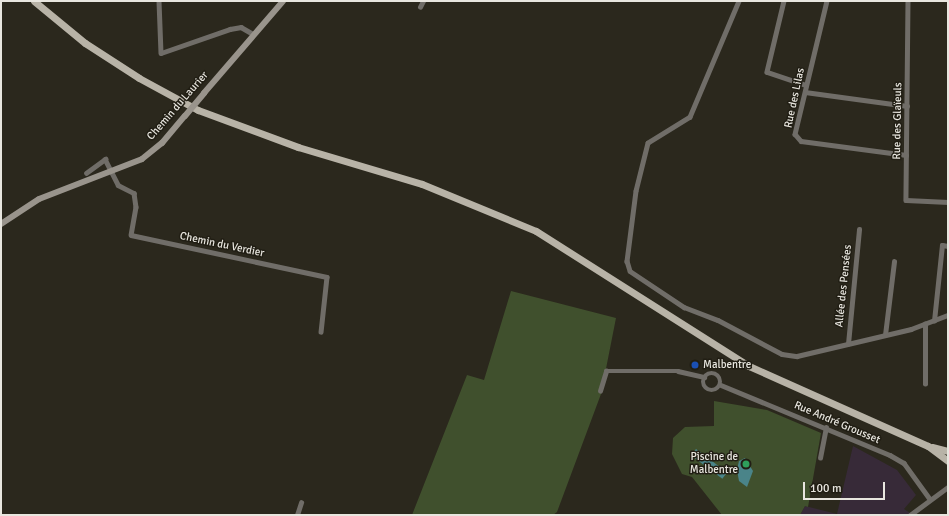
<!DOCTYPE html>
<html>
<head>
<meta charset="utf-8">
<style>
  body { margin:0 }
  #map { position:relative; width:949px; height:516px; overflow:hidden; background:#2b281d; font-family:Signika,sans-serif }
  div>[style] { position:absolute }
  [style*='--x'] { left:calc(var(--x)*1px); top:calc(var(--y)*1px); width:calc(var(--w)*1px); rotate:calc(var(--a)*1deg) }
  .commercial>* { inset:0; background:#372a38 }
  .green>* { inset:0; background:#40502d }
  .water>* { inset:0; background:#4a8489; transform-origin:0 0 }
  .street>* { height:4.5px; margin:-2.25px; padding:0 2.25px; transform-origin:2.25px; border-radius:2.25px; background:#706d68 }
  .street>.ring { margin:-2.25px; padding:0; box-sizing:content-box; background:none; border:4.5px solid #706d68; border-radius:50% }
  .secondary>* { height:6px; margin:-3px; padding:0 3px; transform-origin:3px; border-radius:3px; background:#99948c }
  .primary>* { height:7px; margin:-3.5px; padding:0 3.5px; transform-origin:3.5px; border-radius:3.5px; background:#b8b3a7 }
  .secondary-bridge>* { height:6px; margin:-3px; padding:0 3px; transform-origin:3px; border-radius:3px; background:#99948c }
  .dots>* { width:11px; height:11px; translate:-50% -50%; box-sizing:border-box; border:2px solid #211e14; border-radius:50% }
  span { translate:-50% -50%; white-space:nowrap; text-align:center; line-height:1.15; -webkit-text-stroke:3px #211e14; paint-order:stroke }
  .street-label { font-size:11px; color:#e8e6df }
  .poi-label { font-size:11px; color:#e8e6df }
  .left { translate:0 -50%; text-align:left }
  .right { translate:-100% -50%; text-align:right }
  .frame { position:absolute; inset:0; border:2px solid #e8e6df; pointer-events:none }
  .scale { position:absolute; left:803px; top:482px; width:82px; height:18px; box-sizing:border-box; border:2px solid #e8e6df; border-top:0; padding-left:5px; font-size:12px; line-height:14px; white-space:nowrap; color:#e8e6df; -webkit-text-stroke:3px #211e14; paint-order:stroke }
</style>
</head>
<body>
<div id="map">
  <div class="commercial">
    <div style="clip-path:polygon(853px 446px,897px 470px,916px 495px,904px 509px,913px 515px,800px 515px,805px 506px,837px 514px)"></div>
  </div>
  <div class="green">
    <div style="clip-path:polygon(511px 291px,616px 318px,601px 394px,557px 512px,553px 515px,412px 515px,467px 375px,484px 380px)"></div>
    <div style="clip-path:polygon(714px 401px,767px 410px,821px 433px,808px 507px,805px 506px,800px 515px,722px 515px,692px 477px,682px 474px,672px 454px,673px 438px,685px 427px,714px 426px)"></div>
  </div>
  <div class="water">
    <div style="left:696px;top:449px;width:39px;height:8px;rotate:37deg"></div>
    <div style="clip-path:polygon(745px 458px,753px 471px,747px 487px,739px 481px,737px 470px,739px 461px)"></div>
  </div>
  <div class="street">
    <div style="--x:159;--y:1;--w:52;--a:87.8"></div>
    <div style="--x:161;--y:53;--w:73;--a:-19.2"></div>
    <div style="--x:230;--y:29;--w:11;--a:-10"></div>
    <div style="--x:241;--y:27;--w:14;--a:30"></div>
    <div style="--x:739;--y:1;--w:126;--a:112.9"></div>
    <div style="--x:690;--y:117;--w:49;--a:148.2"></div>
    <div style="--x:648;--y:143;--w:49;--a:104"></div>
    <div style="--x:636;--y:191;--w:71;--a:97.3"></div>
    <div style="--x:627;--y:261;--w:10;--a:73"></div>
    <div style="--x:630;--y:271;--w:65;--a:33.7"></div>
    <div style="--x:684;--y:307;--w:36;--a:21"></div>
    <div style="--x:718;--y:320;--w:72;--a:28"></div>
    <div style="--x:782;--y:354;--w:15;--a:8"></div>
    <div style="--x:797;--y:356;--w:117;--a:-13.3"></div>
    <div style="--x:911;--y:329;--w:40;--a:-21"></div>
    <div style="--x:784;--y:1;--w:73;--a:103.5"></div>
    <div style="--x:767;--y:72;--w:41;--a:18.4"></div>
    <div style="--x:827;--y:1;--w:137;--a:103.5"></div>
    <div style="--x:795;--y:134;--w:9;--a:49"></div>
    <div style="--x:801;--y:141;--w:106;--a:7.6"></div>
    <div style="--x:908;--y:1;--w:199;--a:90.6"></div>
    <div style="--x:906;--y:200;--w:42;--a:2.7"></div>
    <div style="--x:420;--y:7;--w:7;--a:-63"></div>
    <div style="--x:805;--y:92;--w:103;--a:7.8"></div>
    <div style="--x:86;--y:173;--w:24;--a:-36"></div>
    <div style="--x:105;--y:159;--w:29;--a:63"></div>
    <div style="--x:118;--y:185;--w:18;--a:27"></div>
    <div style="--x:134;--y:193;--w:14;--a:82"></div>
    <div style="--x:136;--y:207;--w:28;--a:100"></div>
    <div style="--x:131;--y:235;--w:200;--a:12.1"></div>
    <div style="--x:327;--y:277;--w:55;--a:96.2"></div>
    <div style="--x:934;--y:321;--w:76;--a:-84"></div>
    <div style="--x:942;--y:245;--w:6;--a:9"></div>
    <div style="--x:885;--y:335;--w:74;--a:-83"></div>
    <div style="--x:848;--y:344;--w:115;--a:-84.5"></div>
    <div class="ring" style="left:703px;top:373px;width:13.5px;height:13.5px"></div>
    <div style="--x:925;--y:384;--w:60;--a:-90"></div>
    <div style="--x:721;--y:385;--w:183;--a:22.5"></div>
    <div style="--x:890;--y:455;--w:16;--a:30"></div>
    <div style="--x:904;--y:463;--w:44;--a:54.2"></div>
    <div style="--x:600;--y:391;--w:21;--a:-73"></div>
    <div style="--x:606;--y:371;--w:72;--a:0"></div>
    <div style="--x:678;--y:371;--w:27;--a:13"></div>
    <div style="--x:820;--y:458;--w:31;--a:-79"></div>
    <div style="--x:297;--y:515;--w:13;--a:-72"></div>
    <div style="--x:910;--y:515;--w:47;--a:-36.4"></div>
  </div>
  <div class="secondary">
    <div style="--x:204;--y:93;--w:121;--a:-49.3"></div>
    <div style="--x:1;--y:224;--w:45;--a:-33.3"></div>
    <div style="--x:39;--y:199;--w:110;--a:-21.2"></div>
    <div style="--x:142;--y:159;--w:26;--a:-39"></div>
    <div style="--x:162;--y:143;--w:35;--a:-50"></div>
  </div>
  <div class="primary">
    <div style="--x:34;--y:1;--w:66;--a:39.5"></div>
    <div style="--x:85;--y:43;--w:64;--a:32.9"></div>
    <div style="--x:139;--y:78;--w:67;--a:28.5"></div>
    <div style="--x:198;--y:110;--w:107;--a:20.3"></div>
    <div style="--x:298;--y:147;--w:129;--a:16.6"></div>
    <div style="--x:422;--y:184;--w:123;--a:22.4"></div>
    <div style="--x:536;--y:231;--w:252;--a:32.4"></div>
    <div style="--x:749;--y:366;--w:196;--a:24.1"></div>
    <div style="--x:928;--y:446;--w:25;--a:37"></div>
    <div style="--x:932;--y:447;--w:16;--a:14"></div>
  </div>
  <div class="secondary-bridge">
    <div style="--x:185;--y:116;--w:30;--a:-50"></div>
  </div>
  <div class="dots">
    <div style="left:695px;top:365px;background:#1a4fb4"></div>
    <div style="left:746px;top:464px;background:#2e9e5b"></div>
  </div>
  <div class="street-label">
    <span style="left:795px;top:98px;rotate:-78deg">Rue des Lilas</span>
    <span style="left:178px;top:106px;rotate:-49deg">Chemin du Laurier</span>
    <span style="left:898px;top:121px;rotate:-89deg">Rue des Glaïeuls</span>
    <span style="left:222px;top:245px;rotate:12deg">Chemin du Verdier</span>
    <span style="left:844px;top:286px;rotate:-84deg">Allée des Pensées</span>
    <span style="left:837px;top:423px;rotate:23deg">Rue André Grousset</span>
  </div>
  <div class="poi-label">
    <span class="left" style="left:703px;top:365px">Malbentre</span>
    <span class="right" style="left:738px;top:464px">Piscine de<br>Malbentre</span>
  </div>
  <div class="frame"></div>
  <div class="scale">100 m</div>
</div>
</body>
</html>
